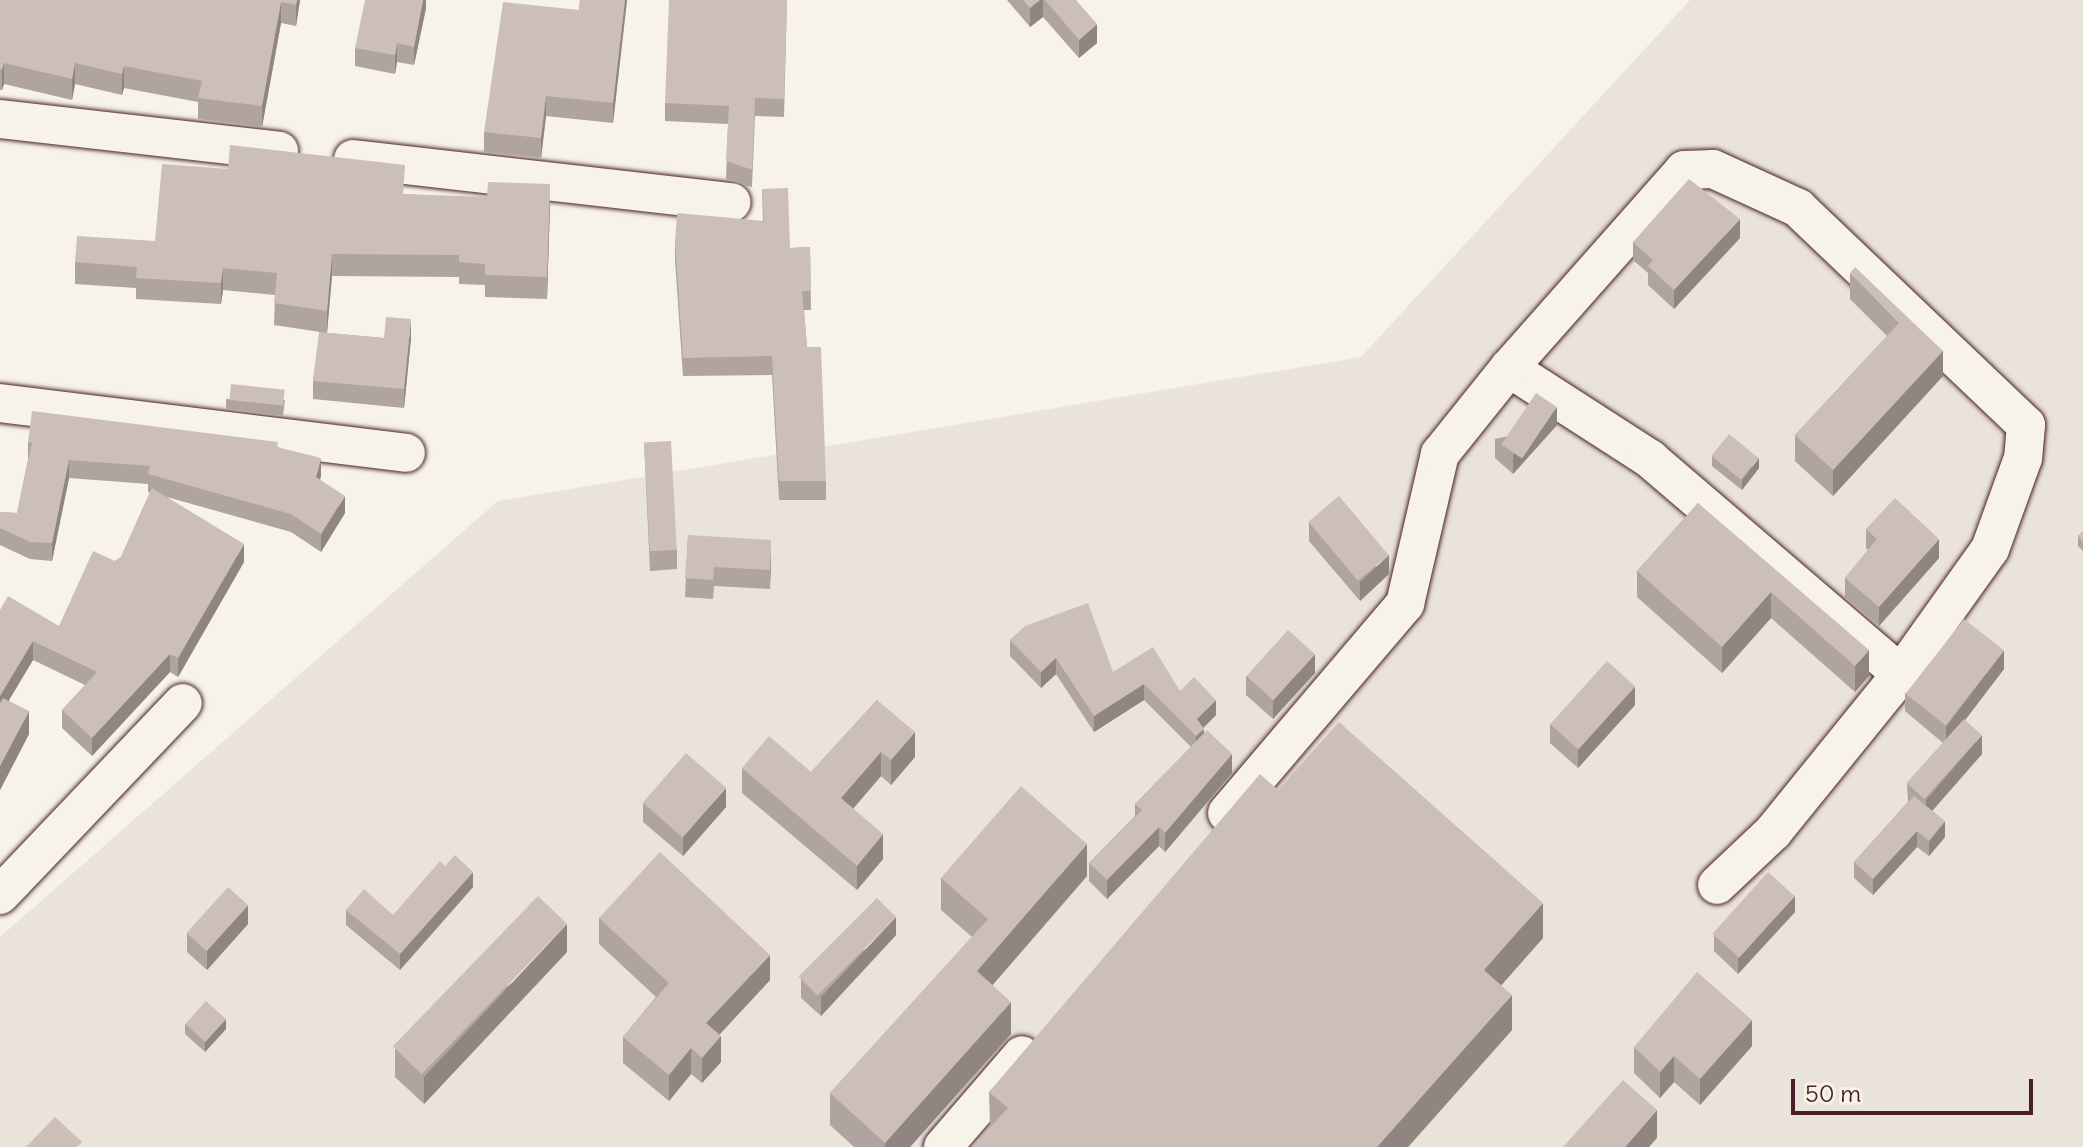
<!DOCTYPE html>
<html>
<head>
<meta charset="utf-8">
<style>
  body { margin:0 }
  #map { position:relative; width:2083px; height:1147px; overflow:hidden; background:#f7f3e8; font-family:Delius,sans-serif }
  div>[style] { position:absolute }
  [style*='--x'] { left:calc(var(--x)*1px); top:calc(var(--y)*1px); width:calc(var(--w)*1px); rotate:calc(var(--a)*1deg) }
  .built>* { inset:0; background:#eae3da }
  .roads { filter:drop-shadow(0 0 2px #4a1f2b) drop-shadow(0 0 2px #4a1f2b) }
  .minor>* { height:38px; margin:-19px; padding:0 19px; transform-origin:19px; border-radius:19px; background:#f7f3e8 }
  .wall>* { inset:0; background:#afa49f }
  .shaded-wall>* { inset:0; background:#8f8682 }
  .building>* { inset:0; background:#ccbfb9; transform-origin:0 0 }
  span { translate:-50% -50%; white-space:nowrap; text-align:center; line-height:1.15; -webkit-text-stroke:7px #f7f3e8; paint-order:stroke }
  .scale { position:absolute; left:1791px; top:1079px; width:242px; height:36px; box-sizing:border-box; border:4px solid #4a1f2b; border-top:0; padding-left:10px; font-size:24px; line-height:28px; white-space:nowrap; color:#4a1f2b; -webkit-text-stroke:6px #f7f3e8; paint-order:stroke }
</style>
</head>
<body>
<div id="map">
  <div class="built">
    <div style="clip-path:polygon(1690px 0,2083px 0,2083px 1147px,0 1147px,0 937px,498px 501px,1361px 357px)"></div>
  </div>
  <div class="roads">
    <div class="minor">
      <div style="--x:0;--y:119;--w:281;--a:6.5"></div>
      <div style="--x:353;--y:159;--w:381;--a:6.5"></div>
      <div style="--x:1509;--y:368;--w:168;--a:32.8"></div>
      <div style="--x:1650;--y:459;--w:330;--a:40.6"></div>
      <div style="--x:0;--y:403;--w:409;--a:7"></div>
      <div style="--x:1227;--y:813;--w:275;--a:-49.6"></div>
      <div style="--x:1405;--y:604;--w:154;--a:-76.9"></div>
      <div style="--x:1440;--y:454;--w:110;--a:-51.3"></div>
      <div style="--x:1509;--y:368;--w:264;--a:-48.5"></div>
      <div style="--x:1684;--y:170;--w:29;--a:-2"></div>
      <div style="--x:1713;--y:169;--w:94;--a:24.6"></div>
      <div style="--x:1798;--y:208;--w:315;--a:43.6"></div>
      <div style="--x:2026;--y:425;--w:33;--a:95"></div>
      <div style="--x:2023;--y:458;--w:97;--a:109.9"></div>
      <div style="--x:1990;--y:549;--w:153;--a:125.5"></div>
      <div style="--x:1901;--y:674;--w:203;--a:129"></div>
      <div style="--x:1773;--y:832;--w:77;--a:136.6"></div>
      <div style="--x:0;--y:895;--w:265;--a:-46.4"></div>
      <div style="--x:943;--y:1147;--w:121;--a:-49.3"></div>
    </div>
  </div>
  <div class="wall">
    <div style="clip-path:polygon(0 0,300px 0,296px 26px,281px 23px,262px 127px,198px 119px,198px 102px,124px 88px,122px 95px,75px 84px,72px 100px,4px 84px,2px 90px,0 90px)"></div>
    <div style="clip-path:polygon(426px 0,426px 8px,414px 65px,397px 62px,395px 74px,355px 66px,355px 48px)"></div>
    <div style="clip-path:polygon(580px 0,627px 0,613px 123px,546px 116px,541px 158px,484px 152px,484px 132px,579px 10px)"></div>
    <div style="clip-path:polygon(787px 0,784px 117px,755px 116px,752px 187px,747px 186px,726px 179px,728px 124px,665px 121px,665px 103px)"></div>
    <div style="clip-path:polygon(1007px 0,1076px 0,1097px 43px,1079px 58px,1043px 17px,1030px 27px)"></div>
    <div style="clip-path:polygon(762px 189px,790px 248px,810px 247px,811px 310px,804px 310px,807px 347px,826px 481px,826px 500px,779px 500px,772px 375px,683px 376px,675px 260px,675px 241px,763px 221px)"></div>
    <div style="clip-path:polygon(404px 194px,550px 205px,547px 299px,485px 297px,485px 285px,459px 284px,459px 277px,332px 276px,327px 333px,384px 338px,411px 338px,404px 408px,313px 399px,313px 381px,320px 332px,274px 325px,275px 295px,223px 290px,221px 304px,136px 299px,136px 288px,75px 284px,75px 262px,155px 241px)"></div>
    <div style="clip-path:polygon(1740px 238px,1674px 309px,1648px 285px,1648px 273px,1633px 260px,1633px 242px)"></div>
    <div style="clip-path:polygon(1850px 273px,1943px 351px,1943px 376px,1833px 496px,1795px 461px,1795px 435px,1887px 336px,1850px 299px)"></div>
    <div style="clip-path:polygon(226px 399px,285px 400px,283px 416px,226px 409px)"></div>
    <div style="clip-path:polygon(1557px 425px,1513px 474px,1495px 458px,1495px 439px)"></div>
    <div style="clip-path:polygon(28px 442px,278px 447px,321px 476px,320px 480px,345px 513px,321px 552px,291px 532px,167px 497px,244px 562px,178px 677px,170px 672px,92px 756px,62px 728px,62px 710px,85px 685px,33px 660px,9px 700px,29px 734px,0 790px,0 610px,59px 626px,115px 561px,121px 557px,150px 492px,148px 492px,148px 484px,69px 478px,52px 561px,30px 559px,0 545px,0 512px,17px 513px,28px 460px)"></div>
    <div style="clip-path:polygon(644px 442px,677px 550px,677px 569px,650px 571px)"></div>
    <div style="clip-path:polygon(1712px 456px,1759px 468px,1742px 490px,1712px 466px)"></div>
    <div style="clip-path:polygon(1698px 503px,1869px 676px,1855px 692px,1771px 618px,1722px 673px,1637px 597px,1637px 571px)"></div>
    <div style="clip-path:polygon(1309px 522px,1389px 574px,1360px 601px,1309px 541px)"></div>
    <div style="clip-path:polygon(1866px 529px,1939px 558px,1879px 626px,1845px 597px,1845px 578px,1868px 550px,1866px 548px)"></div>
    <div style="clip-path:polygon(2083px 531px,2083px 551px,2078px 546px,2078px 536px)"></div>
    <div style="clip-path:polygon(688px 535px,771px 559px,770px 589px,714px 586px,713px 599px,685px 597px)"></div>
    <div style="clip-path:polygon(1010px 640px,1113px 672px,1180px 691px,1216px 715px,1203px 728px,1204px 733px,1232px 773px,1165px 852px,1159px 846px,1107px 899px,1089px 881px,1089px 863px,1135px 816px,1135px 804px,1191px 747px,1144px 700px,1094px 732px,1056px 674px,1041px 688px,1010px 656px)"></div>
    <div style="clip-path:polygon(2004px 669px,1965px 720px,1982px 754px,1932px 811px,1945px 837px,1929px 856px,1917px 847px,1873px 895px,1854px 878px,1854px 862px,1908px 802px,1907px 783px,1943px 743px,1905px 711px,1905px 693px)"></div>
    <div style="clip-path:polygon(1315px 673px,1273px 719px,1246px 695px,1246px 676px)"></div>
    <div style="clip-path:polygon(877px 700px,915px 757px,891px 785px,881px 776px,853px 808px,883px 859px,857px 890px,742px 793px,742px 768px,811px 772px)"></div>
    <div style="clip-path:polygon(1635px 705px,1578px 768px,1550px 743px,1550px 724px)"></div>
    <div style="clip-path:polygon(1278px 790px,1543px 938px,1501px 985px,1512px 1030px,1408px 1147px,972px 1147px,990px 1127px,989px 1092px)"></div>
    <div style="clip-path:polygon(643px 803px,726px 807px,683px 856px,643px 822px)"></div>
    <div style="clip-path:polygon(1087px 876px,992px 985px,1011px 1034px,910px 1147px,854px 1147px,830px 1125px,830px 1093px,972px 937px,941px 910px,941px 878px)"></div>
    <div style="clip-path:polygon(473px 887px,400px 970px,346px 925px,346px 910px,393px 915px)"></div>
    <div style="clip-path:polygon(1795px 912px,1738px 974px,1714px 951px,1714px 935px)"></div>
    <div style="clip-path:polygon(599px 918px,770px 980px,720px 1034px,721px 1062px,702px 1083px,691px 1074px,669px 1101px,623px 1063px,623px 1037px,656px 997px,599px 944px)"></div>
    <div style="clip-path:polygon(248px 924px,207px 970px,187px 952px,187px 933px)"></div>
    <div style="clip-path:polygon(896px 935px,821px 1016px,801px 998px,801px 979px)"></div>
    <div style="clip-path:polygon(567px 952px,424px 1104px,395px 1077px,395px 1049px)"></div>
    <div style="clip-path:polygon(185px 1024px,226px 1029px,205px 1052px,185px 1034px)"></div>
    <div style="clip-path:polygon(1752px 1046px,1700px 1105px,1674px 1082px,1660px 1098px,1634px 1073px,1634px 1047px)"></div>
  </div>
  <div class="shaded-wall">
    <div style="clip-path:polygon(297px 0,300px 0,296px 26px,296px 5px)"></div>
    <div style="clip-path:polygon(423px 0,426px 0,426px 8px,414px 65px,414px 47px)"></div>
    <div style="clip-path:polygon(625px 0,627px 0,613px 123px,613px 103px)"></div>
    <div style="clip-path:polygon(1040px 0,1043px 0,1043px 17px,1030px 27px,1030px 8px)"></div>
    <div style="clip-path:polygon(281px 2px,281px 23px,262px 127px,262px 106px)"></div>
    <div style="clip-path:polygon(1097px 24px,1097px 43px,1079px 58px,1079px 40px)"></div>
    <div style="clip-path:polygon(397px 43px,397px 62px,395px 74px,395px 55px)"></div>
    <div style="clip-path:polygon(4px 63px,4px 84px,2px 90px,2px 69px)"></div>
    <div style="clip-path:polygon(75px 63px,75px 84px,72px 100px,72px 79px)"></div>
    <div style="clip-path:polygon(124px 66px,124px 88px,122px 95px,122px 74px)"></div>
    <div style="clip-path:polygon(546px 96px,546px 116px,541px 158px,541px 138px)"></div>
    <div style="clip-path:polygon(550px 184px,550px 205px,547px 299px,547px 277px)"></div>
    <div style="clip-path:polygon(1740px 219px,1740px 238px,1674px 309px,1674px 290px)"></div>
    <div style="clip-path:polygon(332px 254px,332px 276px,327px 333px,327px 311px)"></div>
    <div style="clip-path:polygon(223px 268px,223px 290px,221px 304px,221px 283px)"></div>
    <div style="clip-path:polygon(411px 319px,411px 338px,404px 408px,404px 389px)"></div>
    <div style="clip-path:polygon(1943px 351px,1943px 376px,1833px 496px,1833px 470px)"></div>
    <div style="clip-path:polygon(1557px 407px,1557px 425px,1513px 474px,1513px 455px)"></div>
    <div style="clip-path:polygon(321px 458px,321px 476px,316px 495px,316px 477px)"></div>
    <div style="clip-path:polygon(1759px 458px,1759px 468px,1742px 490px,1742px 480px)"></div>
    <div style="clip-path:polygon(69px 460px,69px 478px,52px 561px,52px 543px)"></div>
    <div style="clip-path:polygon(345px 496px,345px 513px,321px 552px,321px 534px)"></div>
    <div style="clip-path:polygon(1939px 539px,1939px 558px,1879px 626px,1879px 607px)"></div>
    <div style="clip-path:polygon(771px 540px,771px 559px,770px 589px,770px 570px)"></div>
    <div style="clip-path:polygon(244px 544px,244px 562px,178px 677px,178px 658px)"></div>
    <div style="clip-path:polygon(1389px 555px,1389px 574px,1360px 601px,1360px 582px)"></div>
    <div style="clip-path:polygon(1771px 592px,1771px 618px,1722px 673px,1722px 647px)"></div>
    <div style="clip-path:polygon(33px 641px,33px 660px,0 715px,0 696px)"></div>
    <div style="clip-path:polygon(1869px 650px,1869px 676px,1855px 692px,1855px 666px)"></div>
    <div style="clip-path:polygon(2004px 650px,2004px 669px,1946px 745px,1946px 727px)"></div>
    <div style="clip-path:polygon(170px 654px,170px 672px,92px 756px,92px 738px)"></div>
    <div style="clip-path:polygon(1315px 654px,1315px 673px,1273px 719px,1273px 701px)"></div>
    <div style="clip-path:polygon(1056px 658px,1056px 674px,1041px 688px,1041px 672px)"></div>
    <div style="clip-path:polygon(1144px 684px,1144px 700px,1094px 732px,1094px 716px)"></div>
    <div style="clip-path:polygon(1635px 686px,1635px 705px,1578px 768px,1578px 749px)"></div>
    <div style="clip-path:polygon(1216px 700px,1216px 715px,1197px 734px,1197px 719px)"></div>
    <div style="clip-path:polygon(29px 711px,29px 734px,0 790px,0 766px)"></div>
    <div style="clip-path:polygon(1204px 729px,1204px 745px,1196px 752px,1196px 736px)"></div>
    <div style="clip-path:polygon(915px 732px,915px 757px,891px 785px,891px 760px)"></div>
    <div style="clip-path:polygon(1982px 735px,1982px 754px,1926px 818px,1926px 800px)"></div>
    <div style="clip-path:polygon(881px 752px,881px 776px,841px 823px,841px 798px)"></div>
    <div style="clip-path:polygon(1232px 754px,1232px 773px,1165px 852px,1165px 833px)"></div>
    <div style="clip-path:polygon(726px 788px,726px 807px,683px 856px,683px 837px)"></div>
    <div style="clip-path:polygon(1945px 821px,1945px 837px,1929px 856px,1929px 841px)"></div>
    <div style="clip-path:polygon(1159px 827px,1159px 846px,1107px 899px,1107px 880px)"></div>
    <div style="clip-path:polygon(1917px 831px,1917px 847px,1873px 895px,1873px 879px)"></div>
    <div style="clip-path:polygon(883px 834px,883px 859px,857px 890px,857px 866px)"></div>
    <div style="clip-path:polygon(1087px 844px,1087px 876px,977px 1003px,977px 971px)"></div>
    <div style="clip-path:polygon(473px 872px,473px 887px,400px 970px,400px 954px)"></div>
    <div style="clip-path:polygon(1795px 896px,1795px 912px,1738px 974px,1738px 958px)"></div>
    <div style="clip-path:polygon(1543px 903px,1543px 938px,1484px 1005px,1484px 970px)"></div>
    <div style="clip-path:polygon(248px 905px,248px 924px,207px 970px,207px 951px)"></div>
    <div style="clip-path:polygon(896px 917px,896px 935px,821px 1016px,821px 997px)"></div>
    <div style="clip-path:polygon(567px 924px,567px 952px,424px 1104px,424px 1077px)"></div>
    <div style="clip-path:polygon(770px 955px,770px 980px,706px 1049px,706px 1023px)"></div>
    <div style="clip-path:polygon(1512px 995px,1512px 1030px,1408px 1147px,1377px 1147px)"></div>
    <div style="clip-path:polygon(1011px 1002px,1011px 1034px,910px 1147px,885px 1147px,885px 1143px)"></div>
    <div style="clip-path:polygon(226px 1019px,226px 1029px,205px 1052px,205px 1042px)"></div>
    <div style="clip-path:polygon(1752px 1020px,1752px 1046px,1700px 1105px,1700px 1079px)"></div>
    <div style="clip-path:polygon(721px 1036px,721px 1062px,702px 1083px,702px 1058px)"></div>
    <div style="clip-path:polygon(691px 1048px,691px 1074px,669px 1101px,669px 1075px)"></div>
    <div style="clip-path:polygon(1674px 1056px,1674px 1082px,1660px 1098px,1660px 1072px)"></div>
    <div style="clip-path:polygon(1657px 1110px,1657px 1138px,1649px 1147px,1625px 1147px)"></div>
  </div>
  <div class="building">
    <div style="clip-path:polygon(0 0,297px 0,296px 5px,281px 2px,262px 106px,198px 98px,202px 81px,124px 66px,122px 74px,75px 63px,72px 79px,4px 63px,2px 69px,0 69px)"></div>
    <div style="clip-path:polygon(365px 0,423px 0,414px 47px,397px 43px,395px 55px,355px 48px)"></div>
    <div style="clip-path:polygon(580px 0,625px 0,613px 103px,546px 96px,541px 138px,484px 132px,503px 2px,579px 10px)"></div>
    <div style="clip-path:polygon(669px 0,787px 0,784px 99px,755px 98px,752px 169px,747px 168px,726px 161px,729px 106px,665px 103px)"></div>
    <div style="clip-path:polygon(1023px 0,1040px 0,1030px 8px)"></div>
    <div style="clip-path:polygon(1045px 0,1076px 0,1097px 24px,1079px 40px)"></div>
    <div style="clip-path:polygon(230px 145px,405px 165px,403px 194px,487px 197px,488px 182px,550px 184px,547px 277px,485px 275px,485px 264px,459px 262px,459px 255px,332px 254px,327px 311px,274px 303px,277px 273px,223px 268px,221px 283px,136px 278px,137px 267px,75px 262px,77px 236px,155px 241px,162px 164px,228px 169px)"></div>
    <div style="clip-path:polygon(1689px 179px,1740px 219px,1674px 290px,1648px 266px,1653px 260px,1633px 242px)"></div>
    <div style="clip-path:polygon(788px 188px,790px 248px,810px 247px,811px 291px,802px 291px,807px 347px,821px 347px,826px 481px,779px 481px,772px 356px,683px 358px,675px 241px,677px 213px,764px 221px,762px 189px)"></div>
    <div style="clip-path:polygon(1855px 267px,1943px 351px,1833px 470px,1795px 435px,1899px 323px,1850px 273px)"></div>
    <div style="clip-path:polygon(386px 317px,411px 319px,404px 389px,313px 381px,319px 332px,384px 338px)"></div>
    <div style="left:231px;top:384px;width:54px;height:16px;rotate:6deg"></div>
    <div style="left:1536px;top:393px;width:25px;height:62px;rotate:34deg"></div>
    <div style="clip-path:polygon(32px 411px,278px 442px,277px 447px,321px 458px,316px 477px,345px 496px,321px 534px,291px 514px,148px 474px,150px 466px,69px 460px,52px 543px,30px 542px,0 528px,0 512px,17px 513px,32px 443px,28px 442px)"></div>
    <div style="left:1729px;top:434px;width:38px;height:28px;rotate:39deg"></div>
    <div style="left:671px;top:441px;width:109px;height:27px;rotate:87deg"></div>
    <div style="clip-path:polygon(152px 488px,244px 544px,178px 658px,170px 654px,92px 738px,62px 710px,97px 672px,33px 641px,0 696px,0 610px,8px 596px,59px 626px,93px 551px,115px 561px,121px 557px)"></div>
    <div style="left:1339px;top:496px;width:77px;height:40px;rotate:50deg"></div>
    <div style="clip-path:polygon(1895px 498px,1939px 539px,1879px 607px,1845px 578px,1877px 539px,1866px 529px)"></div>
    <div style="clip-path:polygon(1698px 503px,1869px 650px,1855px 666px,1771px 592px,1722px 647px,1637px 571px)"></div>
    <div style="clip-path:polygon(2083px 531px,2083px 542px,2078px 536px)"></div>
    <div style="clip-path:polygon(688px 535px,771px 540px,770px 570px,714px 567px,713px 580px,685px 578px)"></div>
    <div style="clip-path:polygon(1088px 603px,1113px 672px,1153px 647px,1180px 691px,1194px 677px,1216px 700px,1197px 719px,1204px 729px,1196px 736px,1144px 684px,1094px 716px,1056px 658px,1041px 672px,1010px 640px,1025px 626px)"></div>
    <div style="left:1964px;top:619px;width:51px;height:95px;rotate:38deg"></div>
    <div style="left:1288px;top:630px;width:36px;height:62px;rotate:42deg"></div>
    <div style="left:1607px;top:661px;width:38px;height:85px;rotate:42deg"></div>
    <div style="clip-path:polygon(3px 698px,29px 711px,0 766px,0 703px)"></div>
    <div style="clip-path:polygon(877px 700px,915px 732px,891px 760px,881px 752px,841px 798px,883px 834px,857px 866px,742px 768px,769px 736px,811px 772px)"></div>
    <div style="left:1964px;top:719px;width:24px;height:86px;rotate:42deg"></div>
    <div style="clip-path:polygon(1339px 722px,1543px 903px,1484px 970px,1512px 995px,1377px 1147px,972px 1147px,1008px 1108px,989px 1092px,1260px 774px,1278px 790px)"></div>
    <div style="clip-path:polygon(1207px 730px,1232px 754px,1165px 833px,1159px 827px,1107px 880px,1089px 863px,1142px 810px,1135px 804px)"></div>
    <div style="left:686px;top:753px;width:53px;height:66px;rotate:41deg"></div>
    <div style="clip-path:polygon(1021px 786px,1087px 844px,977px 971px,1011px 1002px,885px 1143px,830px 1093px,988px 919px,941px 878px)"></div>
    <div style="clip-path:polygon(1914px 796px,1945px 821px,1929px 841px,1917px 831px,1873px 879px,1854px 862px)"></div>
    <div style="clip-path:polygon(660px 852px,770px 955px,706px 1023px,721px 1036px,702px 1058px,691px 1048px,669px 1075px,623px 1037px,669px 983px,599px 918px)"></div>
    <div style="clip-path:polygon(455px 855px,473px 872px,400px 954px,346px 910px,364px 889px,393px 915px,440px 861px,445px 866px)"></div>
    <div style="left:1768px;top:872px;width:36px;height:83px;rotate:42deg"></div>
    <div style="left:228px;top:887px;width:27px;height:62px;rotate:42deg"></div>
    <div style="left:538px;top:896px;width:40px;height:209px;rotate:44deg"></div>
    <div style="left:877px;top:898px;width:27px;height:111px;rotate:45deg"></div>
    <div style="clip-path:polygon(1697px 972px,1752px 1020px,1700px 1079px,1674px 1056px,1660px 1072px,1634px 1047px)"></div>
    <div style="left:206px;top:1001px;width:27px;height:31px;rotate:42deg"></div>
    <div style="clip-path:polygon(1623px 1080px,1657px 1110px,1625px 1147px,1563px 1147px)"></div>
    <div style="clip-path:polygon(55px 1117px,82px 1142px,77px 1147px,26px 1147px)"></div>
  </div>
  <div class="scale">50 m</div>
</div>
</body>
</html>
